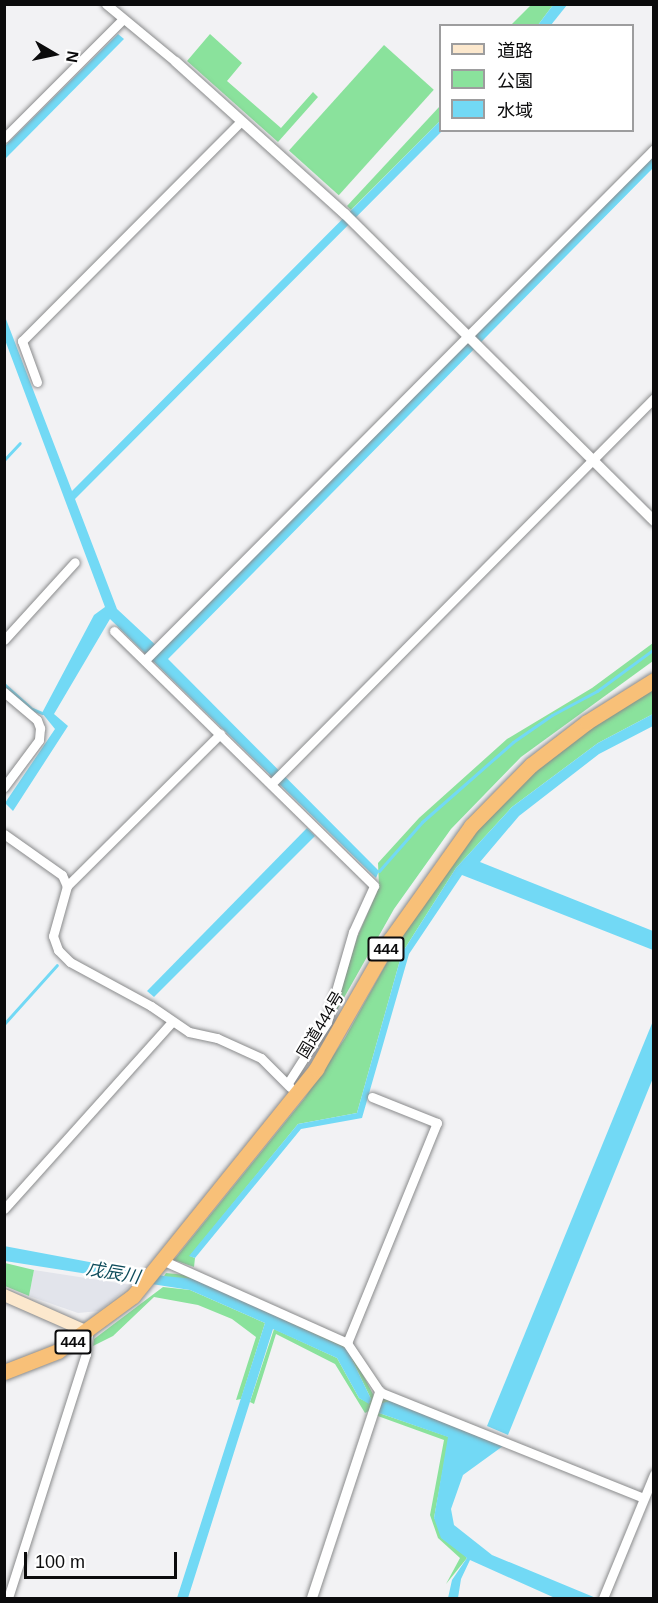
<!DOCTYPE html>
<html>
<head>
<meta charset="utf-8">
<style>
  body { margin:0 }
  #map { position:relative; width:658px; height:1603px; overflow:hidden; background:#f2f2f4; font-family:Helvetica,"Noto Sans JP",sans-serif }
  div>[style] { position:absolute }
  [style*='--x'] { left:calc(var(--x)*1px); top:calc(var(--y)*1px); width:calc(var(--w)*1px); rotate:calc(var(--a)*1deg) }
  .built>* { inset:0; background:#e2e4eb }
  .green>* { inset:0; background:#8ae29c; transform-origin:0 0 }
  .water>* { inset:0; background:#72d9f5 }
  .stream>* { height:3px; margin:-1.5px; padding:0 1.5px; transform-origin:1.5px; border-radius:1.5px; background:#72d9f5 }
  .roads { filter:drop-shadow(0 0 2px #8a8b8c) drop-shadow(0 0 2px #8a8b8c) }
  .minor>* { height:9px; margin:-4.5px; padding:0 4.5px; transform-origin:4.5px; border-radius:4.5px; background:#fff }
  .tertiary>* { height:10px; margin:-5px; padding:0 5px; transform-origin:5px; border-radius:5px; background:#fff }
  .secondary>* { height:12px; margin:-6px; padding:0 6px; transform-origin:6px; border-radius:6px; background:#fce8cd }
  .trunk>* { height:15px; margin:-7.5px; padding:0 7.5px; transform-origin:7.5px; border-radius:7.5px; background:#f8c078 }
  span { translate:-50% -50%; white-space:nowrap; text-align:center; line-height:1.15; -webkit-text-stroke:4.5px #fff; paint-order:stroke }
  .shield-label span { padding:2px 4px; background:#fff; border:2px solid; border-radius:4px; -webkit-text-stroke-width:0 }
  .shield-label { font-size:15px; color:#0b0b0c; font-weight:700 }
  .street-label { font-size:16px; color:#0b0b0c }
  .water-label { font-size:18px; color:#0e4c5b; font-style:italic }
  .frame { position:absolute; inset:0; border:6px solid #0b0b0c; pointer-events:none }
  .legend { position:absolute; left:439px; top:24px; width:195px; height:108px; box-sizing:border-box; background:#fff; border:2px solid #9d9d9e; margin:0; padding:8px 10px; list-style:none; font-size:18px; color:#0b0b0c }
  .legend li { display:flex; align-items:center; gap:12px; height:30px }
  .legend b { width:30px; border:2px solid #9d9d9e }
  .north { position:absolute; left:24px; top:24px; width:60px; height:60px; -webkit-text-stroke:4px #fff; paint-order:stroke; rotate:99deg; font-size:16px; font-weight:700; line-height:24px; text-align:center; color:#0b0b0c }
  .north::after { content:''; display:block; margin:auto; width:21px; height:27px; background:#0b0b0c; clip-path:polygon(50% 0,100% 100%,50% 72%,0 100%) }
  .scale { position:absolute; left:24px; top:1552px; width:153px; height:27px; box-sizing:border-box; border:3px solid #0b0b0c; border-top:0; padding-left:8px; font-size:18px; line-height:21px; white-space:nowrap; color:#0b0b0c; -webkit-text-stroke:4px #fff; paint-order:stroke }
</style>
</head>
<body>
<div id="map">
  <div class="built">
    <div style="clip-path:polygon(34px 1270px,131px 1285px,99px 1311px,78px 1313px,29px 1296px)"></div>
  </div>
  <div class="green">
    <div style="clip-path:polygon(531px 5px,553px 5px,538px 25px,511px 25px)"></div>
    <div style="clip-path:polygon(210px 34px,242px 63px,227px 81px,281px 128px,313px 92px,318px 97px,278px 142px,187px 61px)"></div>
    <div style="left:384px;top:45px;width:67px;height:142px;rotate:42deg"></div>
    <div style="clip-path:polygon(440px 106px,440px 121px,351px 210px,347px 206px)"></div>
    <div style="clip-path:polygon(653px 643px,653px 661px,521px 757px,451px 829px,394px 909px,332px 1019px,357px 938px,379px 887px,378px 863px,419px 818px,507px 739px,592px 688px)"></div>
    <div style="clip-path:polygon(653px 689px,653px 714px,598px 743px,512px 807px,456px 868px,402px 953px,357px 1113px,298px 1124px,190px 1256px,195px 1258px,194px 1267px,174px 1260px,304px 1099px,345px 1038px,401px 937px,475px 833px,533px 774px,600px 721px)"></div>
    <div style="clip-path:polygon(5px 1263px,34px 1270px,29px 1296px,5px 1286px)"></div>
    <div style="clip-path:polygon(166px 1273px,196px 1276px,349px 1348px,374px 1396px,369px 1411px,365px 1413px,335px 1364px,276px 1334px,254px 1404px,250px 1402px,274px 1329px,337px 1358px,359px 1398px,369px 1403px,371px 1399px,347px 1349px,164px 1276px)"></div>
    <div style="clip-path:polygon(163px 1287px,190px 1290px,265px 1323px,241px 1399px,236px 1400px,256px 1337px,232px 1319px,198px 1305px,154px 1297px,113px 1336px,93px 1346px,94px 1339px)"></div>
    <div style="clip-path:polygon(382px 1396px,504px 1444px,382px 1403px,379px 1413px,449px 1437px,434px 1518px,467px 1558px,446px 1584px,460px 1558px,438px 1538px,430px 1515px,444px 1440px,375px 1415px)"></div>
  </div>
  <div class="water">
    <div style="clip-path:polygon(553px 5px,567px 5px,551px 25px,538px 25px)"></div>
    <div style="clip-path:polygon(118px 34px,124px 39px,5px 159px,5px 146px)"></div>
    <div style="clip-path:polygon(440px 121px,442px 131px,75px 499px,117px 609px,161px 650px,653px 154px,653px 168px,168px 659px,379px 871px,376px 878px,110px 619px,54px 714px,68px 726px,13px 811px,5px 803px,55px 729px,42px 713px,94px 615px,105px 607px,5px 340px,4px 314px,72px 491px)"></div>
    <div style="clip-path:polygon(653px 714px,653px 726px,599px 754px,519px 816px,480px 862px,653px 931px,653px 950px,462px 875px,409px 954px,362px 1118px,301px 1129px,195px 1258px,189px 1256px,298px 1124px,357px 1113px,402px 953px,456px 868px,512px 807px,598px 743px)"></div>
    <div style="clip-path:polygon(307px 828px,315px 836px,154px 997px,147px 991px)"></div>
    <div style="clip-path:polygon(653px 1021px,653px 1078px,508px 1435px,487px 1426px)"></div>
    <div style="clip-path:polygon(4px 1246px,164px 1276px,196px 1279px,347px 1349px,371px 1399px,369px 1404px,359px 1398px,337px 1358px,273px 1329px,188px 1598px,177px 1598px,265px 1323px,190px 1290px,5px 1261px)"></div>
    <div style="clip-path:polygon(390px 1401px,503px 1446px,463px 1475px,451px 1509px,454px 1525px,492px 1555px,596px 1598px,555px 1598px,470px 1560px,461px 1579px,458px 1598px,448px 1598px,452px 1580px,467px 1558px,441px 1538px,434px 1518px,448px 1437px,379px 1413px,382px 1403px)"></div>
  </div>
  <div class="stream">
    <div style="--x:4;--y:460;--w:23;--a:-47"></div>
    <div style="--x:4;--y:684;--w:38;--a:42"></div>
    <div style="--x:32;--y:709;--w:11;--a:22"></div>
    <div style="--x:379;--y:871;--w:65;--a:-48.7"></div>
    <div style="--x:422;--y:822;--w:121;--a:-41.3"></div>
    <div style="--x:513;--y:742;--w:47;--a:-34.7"></div>
    <div style="--x:552;--y:715;--w:51;--a:-28.1"></div>
    <div style="--x:597;--y:691;--w:71;--a:-36.4"></div>
    <div style="--x:4;--y:1024;--w:79;--a:-48.1"></div>
  </div>
  <div class="roads">
    <div class="minor">
      <div style="--x:106;--y:4;--w:91;--a:39.6"></div>
      <div style="--x:4;--y:138;--w:168;--a:-45"></div>
      <div style="--x:37;--y:382;--w:44;--a:-110.1"></div>
      <div style="--x:22;--y:341;--w:310;--a:-45.1"></div>
      <div style="--x:114;--y:631;--w:364;--a:44.4"></div>
      <div style="--x:374;--y:886;--w:51;--a:114.5"></div>
      <div style="--x:353;--y:932;--w:94;--a:106.1"></div>
      <div style="--x:327;--y:1022;--w:72;--a:122.6"></div>
      <div style="--x:4;--y:640;--w:105;--a:-47.7"></div>
      <div style="--x:145;--y:660;--w:721;--a:-45.11"></div>
      <div style="--x:4;--y:692;--w:43;--a:40.3"></div>
      <div style="--x:37;--y:720;--w:9;--a:69"></div>
      <div style="--x:40;--y:728;--w:12;--a:95"></div>
      <div style="--x:39;--y:740;--w:59;--a:126.7"></div>
      <div style="--x:271;--y:784;--w:544;--a:-45.22"></div>
      <div style="--x:4;--y:834;--w:71;--a:35.3"></div>
      <div style="--x:62;--y:875;--w:12;--a:66"></div>
      <div style="--x:67;--y:886;--w:52;--a:105.6"></div>
      <div style="--x:53;--y:936;--w:15;--a:70"></div>
      <div style="--x:58;--y:950;--w:17;--a:45"></div>
      <div style="--x:70;--y:962;--w:92;--a:28.5"></div>
      <div style="--x:151;--y:1006;--w:46;--a:34.4"></div>
      <div style="--x:189;--y:1032;--w:29;--a:12"></div>
      <div style="--x:217;--y:1038;--w:48;--a:24.4"></div>
      <div style="--x:261;--y:1058;--w:41;--a:45"></div>
      <div style="--x:67;--y:886;--w:216;--a:-44.8"></div>
      <div style="--x:4;--y:1209;--w:251;--a:-48.1"></div>
      <div style="--x:164;--y:1261;--w:201;--a:24.1"></div>
      <div style="--x:347;--y:1343;--w:59;--a:56"></div>
      <div style="--x:380;--y:1392;--w:284;--a:21.9"></div>
      <div style="--x:347;--y:1343;--w:238;--a:-67.8"></div>
      <div style="--x:437;--y:1123;--w:70;--a:-158.2"></div>
      <div style="--x:8;--y:1598;--w:256;--a:-72.3"></div>
      <div style="--x:86;--y:1354;--w:22;--a:-85"></div>
      <div style="--x:603;--y:1598;--w:134;--a:-67.6"></div>
    </div>
    <div class="tertiary">
      <div style="--x:176;--y:62;--w:227;--a:42"></div>
      <div style="--x:345;--y:214;--w:436;--a:44.8"></div>
      <div style="--x:312;--y:1598;--w:217;--a:-71.7"></div>
    </div>
    <div class="secondary">
      <div style="--x:4;--y:1295;--w:92;--a:23.8"></div>
    </div>
    <div class="trunk">
      <div style="--x:4;--y:1372;--w:58;--a:-21.3"></div>
      <div style="--x:58;--y:1351;--w:93;--a:-36.3"></div>
      <div style="--x:133;--y:1296;--w:292;--a:-51.1"></div>
      <div style="--x:316;--y:1069;--w:149;--a:-60.2"></div>
      <div style="--x:390;--y:940;--w:140;--a:-54.6"></div>
      <div style="--x:471;--y:826;--w:86;--a:-45.5"></div>
      <div style="--x:531;--y:765;--w:71;--a:-37.5"></div>
      <div style="--x:587;--y:722;--w:79;--a:-32.1"></div>
    </div>
  </div>
  <div class="shield-label">
    <span style="left:386px;top:949px">444</span>
    <span style="left:73px;top:1342px">444</span>
  </div>
  <div class="street-label">
    <span style="left:321px;top:1025px;rotate:-59deg">国道444号</span>
  </div>
  <div class="water-label">
    <span style="left:113px;top:1273px;rotate:10deg">戊辰川</span>
  </div>
  <div class="frame"></div>
  <ul class="legend">
  <li><b style="height:8px;background:#fce8cd"></b>道路</li>
  <li><b style="height:16px;background:#8ae29c"></b>公園</li>
  <li><b style="height:16px;background:#72d9f5"></b>水域</li>
  </ul>
  <div class="north">N</div>
  <div class="scale">100 m</div>
</div>
</body>
</html>
